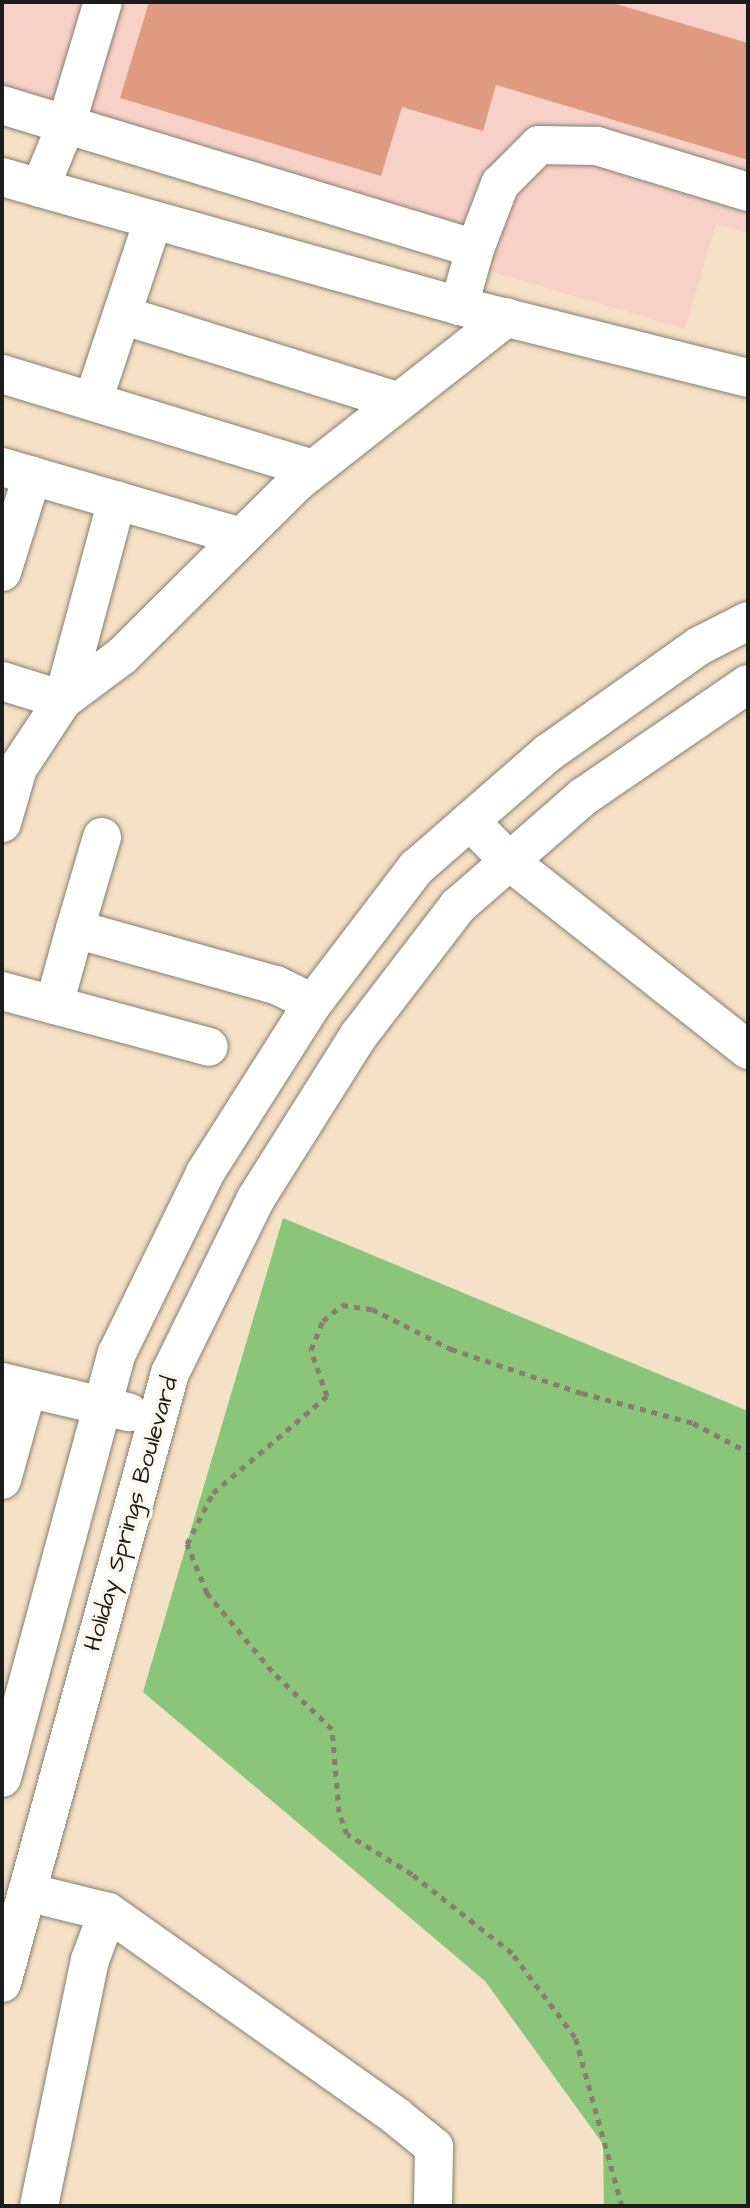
<!DOCTYPE html>
<html>
<head>
<meta charset="utf-8">
<style>
  body { margin:0 }
  #map { position:relative; width:750px; height:2208px; overflow:hidden; background:#f5e1c5; font-family:"Architects Daughter",sans-serif }
  div>[style] { position:absolute }
  [style*='--x'] { left:calc(var(--x)*1px); top:calc(var(--y)*1px); width:calc(var(--w)*1px); rotate:calc(var(--a)*1deg) }
  .built>* { inset:0; background:#f7d1c8 }
  .green>* { inset:0; background:#8bc579 }
  .building>* { inset:0; background:#e09a82 }
  .path>* { height:5px; margin-top:-2.5px; transform-origin:0; background:repeating-linear-gradient(90deg,#887e70 0 6px,transparent 0 12px) }
  .roads { filter:drop-shadow(0 0 2px #887e70) drop-shadow(0 0 2px #887e70) }
  .minor>* { height:38px; margin:-19px; padding:0 19px; transform-origin:19px; border-radius:19px; background:#fff }
  span { translate:-50% -50%; white-space:nowrap; text-align:center; line-height:1.15; -webkit-text-stroke:7px #fbf7ec; paint-order:stroke }
  .street-label { font-size:24px; color:#1c1c1c }
  .frame { position:absolute; inset:0; border:4px solid #1c1c1c; pointer-events:none }
</style>
</head>
<body>
<div id="map">
  <div class="built">
    <div style="clip-path:polygon(2px 2px,748px 2px,748px 233px,716px 224px,685px 329px,2px 126px)"></div>
  </div>
  <div class="green">
    <div style="clip-path:polygon(283px 1218px,748px 1411px,748px 2206px,604px 2206px,603px 2144px,485px 1981px,143px 1692px)"></div>
  </div>
  <div class="building">
    <div style="clip-path:polygon(149px 2px,610px 2px,748px 43px,748px 160px,496px 85px,483px 131px,402px 107px,381px 176px,120px 98px)"></div>
  </div>
  <div class="path">
    <div style="--x:622;--y:2206;--w:175;--a:-105.5"></div>
    <div style="--x:575;--y:2037;--w:105;--a:-126.9"></div>
    <div style="--x:512;--y:1953;--w:127;--a:-141.7"></div>
    <div style="--x:412;--y:1874;--w:76;--a:-148.4"></div>
    <div style="--x:347;--y:1834;--w:23;--a:-110"></div>
    <div style="--x:339;--y:1812;--w:83;--a:-94.8"></div>
    <div style="--x:332;--y:1729;--w:83;--a:-136"></div>
    <div style="--x:272;--y:1671;--w:102;--a:-129.8"></div>
    <div style="--x:207;--y:1593;--w:53;--a:-112.2"></div>
    <div style="--x:187;--y:1544;--w:57;--a:-63"></div>
    <div style="--x:213;--y:1493;--w:150;--a:-40.4"></div>
    <div style="--x:327;--y:1396;--w:49;--a:-109.2"></div>
    <div style="--x:311;--y:1350;--w:31;--a:-68"></div>
    <div style="--x:323;--y:1321;--w:25;--a:-40"></div>
    <div style="--x:342;--y:1305;--w:30;--a:8"></div>
    <div style="--x:372;--y:1309;--w:89;--a:26.9"></div>
    <div style="--x:451;--y:1349;--w:138;--a:18.6"></div>
    <div style="--x:582;--y:1393;--w:115;--a:15.1"></div>
    <div style="--x:693;--y:1423;--w:62;--a:27.8"></div>
  </div>
  <div class="roads">
    <div class="minor">
      <div style="--x:2;--y:105;--w:494;--a:16.9"></div>
      <div style="--x:475;--y:249;--w:70;--a:-69"></div>
      <div style="--x:500;--y:184;--w:55;--a:-45"></div>
      <div style="--x:539;--y:145;--w:58;--a:1"></div>
      <div style="--x:597;--y:146;--w:158;--a:16.9"></div>
      <div style="--x:2;--y:177;--w:40;--a:16"></div>
      <div style="--x:40;--y:188;--w:68;--a:-67.6"></div>
      <div style="--x:66;--y:125;--w:128;--a:-73.3"></div>
      <div style="--x:40;--y:188;--w:435;--a:15.7"></div>
      <div style="--x:475;--y:249;--w:59;--a:105.7"></div>
      <div style="--x:459;--y:306;--w:298;--a:14"></div>
      <div style="--x:122;--y:315;--w:290;--a:17.4"></div>
      <div style="--x:2;--y:374;--w:325;--a:17"></div>
      <div style="--x:93;--y:401;--w:190;--a:-71.6"></div>
      <div style="--x:2;--y:467;--w:249;--a:16.3"></div>
      <div style="--x:2;--y:572;--w:101;--a:-72.6"></div>
      <div style="--x:2;--y:681;--w:64;--a:17.3"></div>
      <div style="--x:63;--y:700;--w:207;--a:-74.9"></div>
      <div style="--x:470;--y:821;--w:56;--a:45.7"></div>
      <div style="--x:509;--y:861;--w:305;--a:38.3"></div>
      <div style="--x:2;--y:823;--w:57;--a:-73.8"></div>
      <div style="--x:18;--y:768;--w:82;--a:-56.5"></div>
      <div style="--x:63;--y:700;--w:74;--a:-36.7"></div>
      <div style="--x:122;--y:656;--w:245;--a:-44.8"></div>
      <div style="--x:296;--y:483;--w:268;--a:-38.2"></div>
      <div style="--x:102;--y:837;--w:96;--a:106.4"></div>
      <div style="--x:75;--y:929;--w:209;--a:15.6"></div>
      <div style="--x:276;--y:985;--w:41;--a:25.9"></div>
      <div style="--x:2;--y:991;--w:214;--a:15.1"></div>
      <div style="--x:54;--y:1005;--w:79;--a:-74.6"></div>
      <div style="--x:2;--y:1382;--w:130;--a:13.4"></div>
      <div style="--x:2;--y:1480;--w:93;--a:-74.5"></div>
      <div style="--x:2;--y:1778;--w:440;--a:-74.9"></div>
      <div style="--x:117;--y:1353;--w:200;--a:-63.9"></div>
      <div style="--x:205;--y:1173;--w:201;--a:-57.6"></div>
      <div style="--x:313;--y:1003;--w:170;--a:-52.7"></div>
      <div style="--x:416;--y:868;--w:175;--a:-41.1"></div>
      <div style="--x:548;--y:753;--w:185;--a:-35.3"></div>
      <div style="--x:699;--y:646;--w:55;--a:-27"></div>
      <div style="--x:27;--y:1892;--w:83;--a:13.9"></div>
      <div style="--x:108;--y:1912;--w:354;--a:35.3"></div>
      <div style="--x:397;--y:2117;--w:48;--a:39"></div>
      <div style="--x:434;--y:2147;--w:59;--a:91"></div>
      <div style="--x:2;--y:1983;--w:633;--a:-74.6"></div>
      <div style="--x:170;--y:1373;--w:193;--a:-63.8"></div>
      <div style="--x:255;--y:1200;--w:195;--a:-57.8"></div>
      <div style="--x:359;--y:1035;--w:163;--a:-52.5"></div>
      <div style="--x:458;--y:906;--w:166;--a:-41.1"></div>
      <div style="--x:583;--y:797;--w:200;--a:-34.4"></div>
      <div style="--x:39;--y:2206;--w:251;--a:-78.3"></div>
      <div style="--x:90;--y:1960;--w:51;--a:-69.4"></div>
    </div>
  </div>
  <div class="street-label">
    <span style="left:132px;top:1514px;rotate:-74deg">Holiday Springs Boulevard</span>
  </div>
  <div class="frame"></div>
</div>
</body>
</html>
